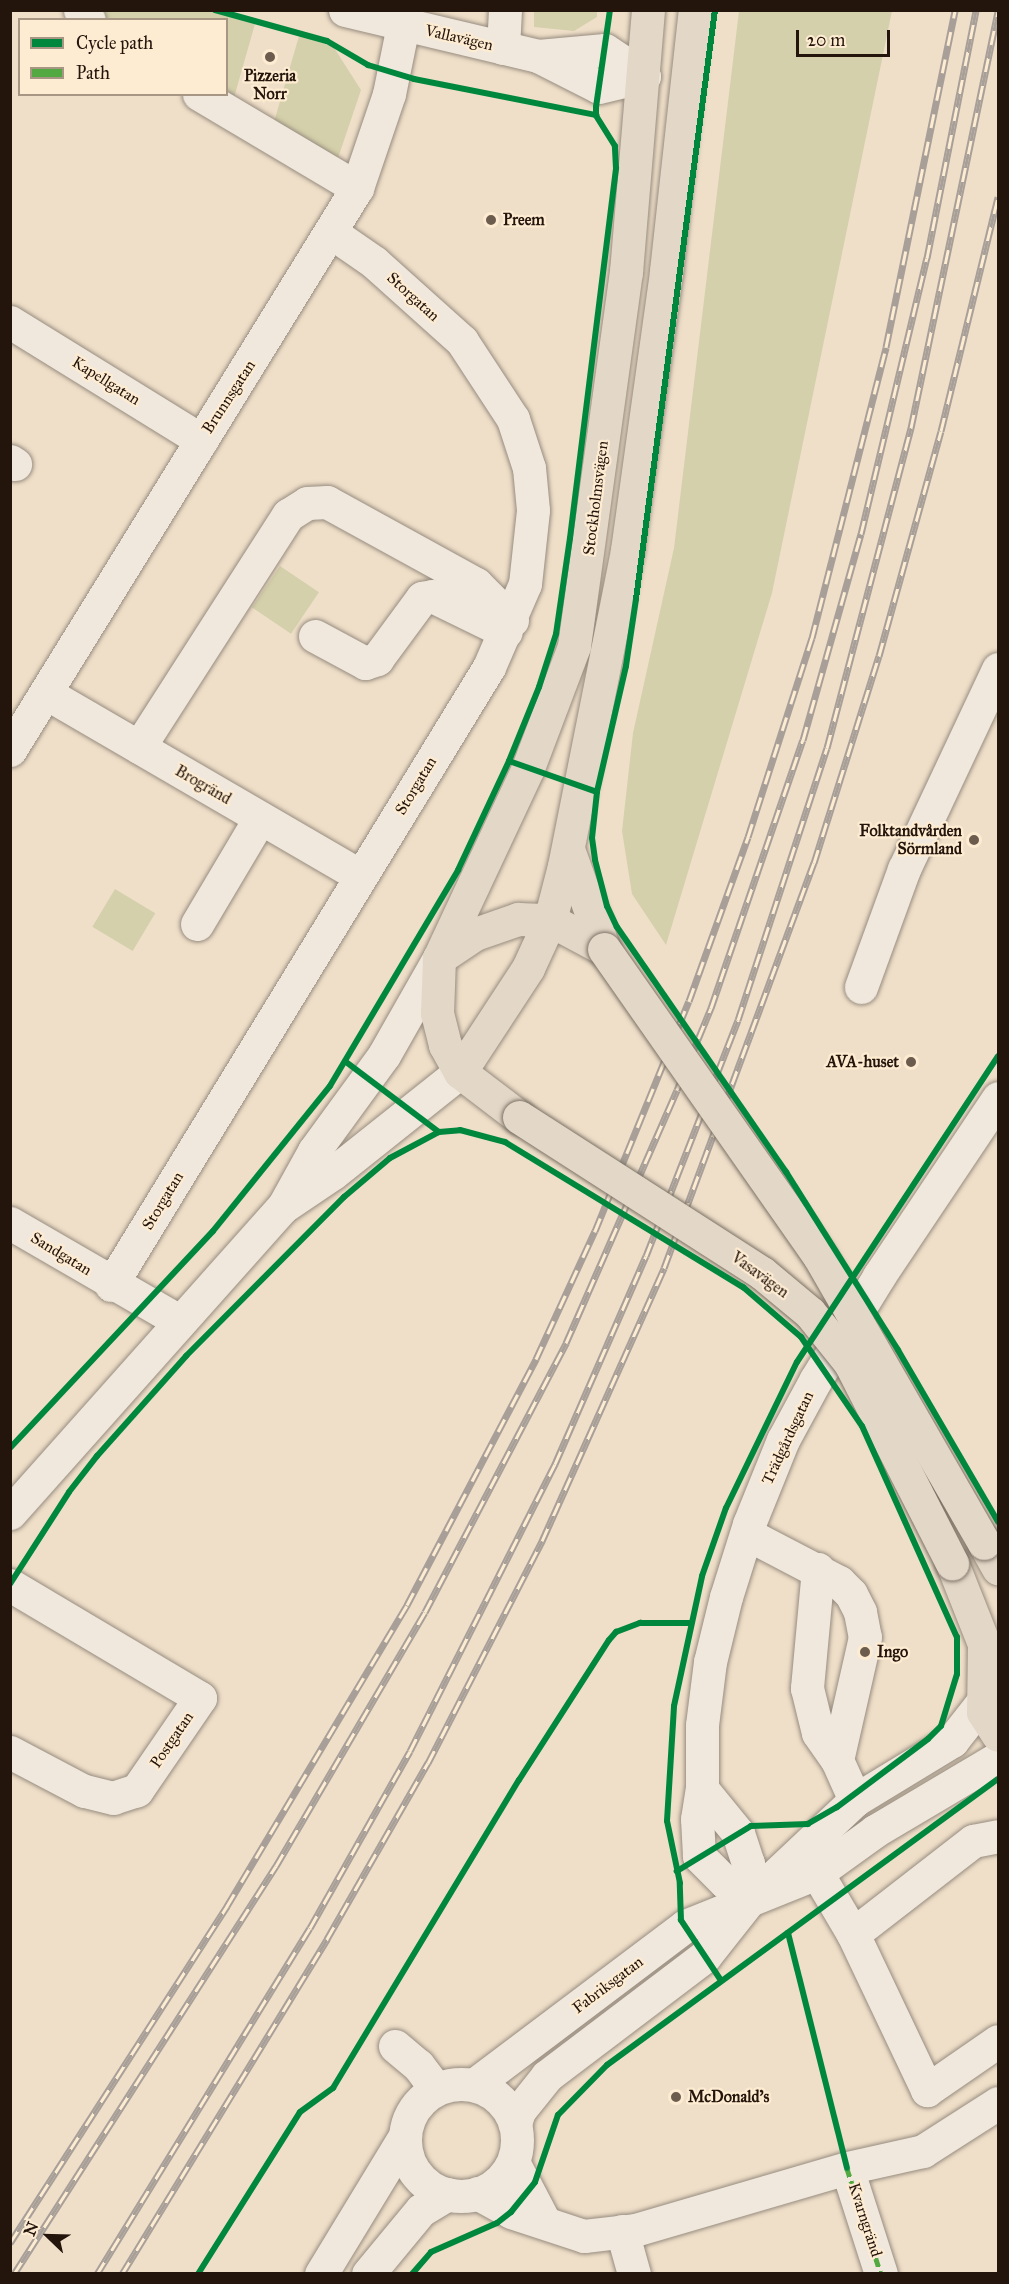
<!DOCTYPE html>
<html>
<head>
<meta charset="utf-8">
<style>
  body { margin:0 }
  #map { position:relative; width:1009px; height:2284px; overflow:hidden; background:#efdfc9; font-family:"IM FELL Great Primer",serif }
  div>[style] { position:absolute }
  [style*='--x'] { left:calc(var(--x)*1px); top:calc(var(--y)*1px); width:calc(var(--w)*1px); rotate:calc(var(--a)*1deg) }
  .green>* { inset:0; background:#d4d0ab; transform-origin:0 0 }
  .roads { filter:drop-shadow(0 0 2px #978c7f) drop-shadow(0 0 2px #978c7f) }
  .minor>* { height:33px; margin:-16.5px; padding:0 16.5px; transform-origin:16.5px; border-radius:16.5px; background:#f0e8dd }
  .minor>.ring { margin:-16.5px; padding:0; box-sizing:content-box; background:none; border:33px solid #f0e8dd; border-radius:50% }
  .major>* { height:33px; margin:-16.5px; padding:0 16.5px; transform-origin:16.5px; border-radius:16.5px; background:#e3d7c7 }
  .rail>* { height:7px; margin-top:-3.5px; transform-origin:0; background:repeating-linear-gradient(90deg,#feecd2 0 14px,#a8a098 0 28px); box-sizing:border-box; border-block:2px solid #a8a098 }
  .bridges { filter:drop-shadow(0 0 2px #7b7165) drop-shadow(0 0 2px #7b7165) }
  .major-bridge>* { height:33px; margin:-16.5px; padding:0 16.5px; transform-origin:16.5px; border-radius:16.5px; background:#e3d7c7 }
  .quiet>* { height:4.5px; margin-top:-2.25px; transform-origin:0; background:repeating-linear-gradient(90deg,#53a941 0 9px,transparent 0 13.5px) }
  .cycleway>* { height:6px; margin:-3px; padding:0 3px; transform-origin:3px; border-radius:3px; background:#00873e }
  .dots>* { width:16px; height:16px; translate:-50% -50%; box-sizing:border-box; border:3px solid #feecd2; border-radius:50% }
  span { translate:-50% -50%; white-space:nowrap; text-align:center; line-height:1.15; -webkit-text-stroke:4.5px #feecd2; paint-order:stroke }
  .street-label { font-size:16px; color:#24150c }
  .poi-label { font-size:16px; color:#24150c; font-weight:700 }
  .left { translate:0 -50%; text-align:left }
  .right { translate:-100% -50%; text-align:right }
  .frame { position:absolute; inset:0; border:12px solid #24150c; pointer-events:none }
  .legend { position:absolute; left:18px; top:18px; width:210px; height:78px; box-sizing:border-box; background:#feecd2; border:2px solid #a79683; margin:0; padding:8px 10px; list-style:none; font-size:18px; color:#24150c }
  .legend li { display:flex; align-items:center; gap:12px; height:30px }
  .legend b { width:30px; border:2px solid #a79683 }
  .north { position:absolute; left:18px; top:2206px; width:60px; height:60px; -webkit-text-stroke:4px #feecd2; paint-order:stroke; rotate:293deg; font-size:16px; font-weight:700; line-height:24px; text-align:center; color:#24150c }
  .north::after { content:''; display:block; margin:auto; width:21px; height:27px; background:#24150c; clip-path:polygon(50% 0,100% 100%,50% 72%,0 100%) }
  .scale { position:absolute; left:796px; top:30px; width:94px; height:27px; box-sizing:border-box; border:3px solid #24150c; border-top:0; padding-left:8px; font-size:18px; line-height:21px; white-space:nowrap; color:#24150c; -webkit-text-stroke:4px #feecd2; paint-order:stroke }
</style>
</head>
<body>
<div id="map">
  <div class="green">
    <div style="clip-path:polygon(99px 11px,210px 11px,255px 24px,233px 101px,226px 94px,226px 20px,104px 19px)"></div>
    <div style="clip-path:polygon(534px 11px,597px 11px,597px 17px,574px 31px,534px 27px)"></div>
    <div style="clip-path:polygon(739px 11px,892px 11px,772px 593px,666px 945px,632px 894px,622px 831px,633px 733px,674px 548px)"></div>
    <div style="clip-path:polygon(299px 36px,331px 43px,361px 90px,337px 161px,274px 122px)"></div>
    <div style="left:280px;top:566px;width:47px;height:50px;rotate:34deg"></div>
    <div style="left:115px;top:889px;width:47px;height:44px;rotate:31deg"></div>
  </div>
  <div class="roads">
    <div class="minor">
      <div style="--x:80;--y:10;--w:13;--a:48"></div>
      <div style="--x:345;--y:10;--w:198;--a:13.4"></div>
      <div style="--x:538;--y:56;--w:68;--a:26.9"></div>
      <div style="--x:599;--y:87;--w:46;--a:-13.7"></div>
      <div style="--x:503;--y:48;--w:38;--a:-87"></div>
      <div style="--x:538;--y:56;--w:67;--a:-5.1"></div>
      <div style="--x:605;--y:50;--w:47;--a:33.7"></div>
      <div style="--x:199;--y:94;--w:184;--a:30.7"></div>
      <div style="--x:10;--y:322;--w:225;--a:31.7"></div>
      <div style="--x:10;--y:461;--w:6;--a:31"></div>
      <div style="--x:315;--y:636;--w:57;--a:28.4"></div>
      <div style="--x:365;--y:663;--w:13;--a:-18"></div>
      <div style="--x:377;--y:659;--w:76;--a:-53.6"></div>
      <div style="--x:422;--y:598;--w:10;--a:-11"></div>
      <div style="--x:432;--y:596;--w:82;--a:25.9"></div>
      <div style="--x:46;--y:693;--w:364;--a:30.2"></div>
      <div style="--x:139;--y:747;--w:276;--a:-57.3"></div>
      <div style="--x:288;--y:515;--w:22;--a:-32"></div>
      <div style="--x:307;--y:503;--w:20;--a:-3"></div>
      <div style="--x:327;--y:502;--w:170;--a:28.8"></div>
      <div style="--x:476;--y:584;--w:51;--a:45"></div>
      <div style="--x:10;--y:750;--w:660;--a:-58.31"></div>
      <div style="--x:357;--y:188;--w:99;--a:-71.2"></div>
      <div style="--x:389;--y:94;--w:70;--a:-78.5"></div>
      <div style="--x:197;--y:924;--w:123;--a:-59.3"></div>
      <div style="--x:861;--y:987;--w:126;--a:-70"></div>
      <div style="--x:904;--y:869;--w:221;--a:-64.8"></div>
      <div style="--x:287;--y:1204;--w:55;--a:-34"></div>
      <div style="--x:333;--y:1173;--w:162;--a:-38.5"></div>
      <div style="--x:10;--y:1223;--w:195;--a:30.1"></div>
      <div style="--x:111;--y:1285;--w:724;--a:-58.55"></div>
      <div style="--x:489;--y:667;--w:90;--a:-66.6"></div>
      <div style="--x:525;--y:584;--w:74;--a:-83.8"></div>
      <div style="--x:533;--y:510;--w:42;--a:-95.4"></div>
      <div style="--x:529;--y:468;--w:52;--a:-108.1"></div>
      <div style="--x:513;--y:419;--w:93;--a:-123.2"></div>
      <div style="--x:462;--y:341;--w:118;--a:-138.1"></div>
      <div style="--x:374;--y:262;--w:51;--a:-145.4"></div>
      <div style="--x:10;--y:1513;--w:410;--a:-48.3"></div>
      <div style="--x:283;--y:1207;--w:64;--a:-61"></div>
      <div style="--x:314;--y:1151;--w:119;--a:-53.9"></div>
      <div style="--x:384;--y:1055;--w:112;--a:-60.4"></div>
      <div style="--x:747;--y:1534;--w:104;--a:27.6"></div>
      <div style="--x:839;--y:1582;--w:17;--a:45"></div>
      <div style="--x:851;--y:1594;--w:20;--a:63"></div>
      <div style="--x:860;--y:1612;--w:25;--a:79"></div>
      <div style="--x:865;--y:1637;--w:126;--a:102.8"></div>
      <div style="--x:837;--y:1760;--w:44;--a:65.8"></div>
      <div style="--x:818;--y:1569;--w:120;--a:95.3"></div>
      <div style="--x:807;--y:1688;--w:46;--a:76.3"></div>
      <div style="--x:818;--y:1733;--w:33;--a:55"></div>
      <div style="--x:10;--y:1585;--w:221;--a:30.7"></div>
      <div style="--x:200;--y:1698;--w:112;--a:124.4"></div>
      <div style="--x:137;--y:1790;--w:25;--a:162"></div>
      <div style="--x:113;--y:1798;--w:30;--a:-166"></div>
      <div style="--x:84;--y:1791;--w:84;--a:-152.2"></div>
      <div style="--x:702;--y:1789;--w:57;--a:50.7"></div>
      <div style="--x:738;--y:1833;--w:32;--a:72"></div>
      <div style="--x:748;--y:1863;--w:36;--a:87"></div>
      <div style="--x:817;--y:1873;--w:71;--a:59.5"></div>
      <div style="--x:853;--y:1934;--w:173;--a:64.6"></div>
      <div style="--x:927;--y:2090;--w:86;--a:-34.6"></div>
      <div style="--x:750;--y:1899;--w:30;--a:-146"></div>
      <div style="--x:725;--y:1882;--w:37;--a:-135"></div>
      <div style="--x:699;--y:1856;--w:37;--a:-93"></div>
      <div style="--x:697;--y:1819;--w:30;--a:-81"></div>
      <div style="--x:702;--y:1789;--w:64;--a:-90"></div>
      <div style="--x:702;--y:1725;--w:64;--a:-82.8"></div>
      <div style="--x:710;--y:1662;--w:67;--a:-76.2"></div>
      <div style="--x:726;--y:1597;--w:77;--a:-72.5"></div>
      <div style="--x:749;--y:1524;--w:91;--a:-68"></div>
      <div style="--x:783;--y:1440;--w:69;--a:-61.6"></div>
      <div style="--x:816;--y:1379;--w:121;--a:-58.5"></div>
      <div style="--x:879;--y:1276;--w:214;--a:-56.2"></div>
      <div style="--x:853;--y:1934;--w:152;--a:-37.8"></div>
      <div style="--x:973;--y:1841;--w:25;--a:-11"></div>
      <div style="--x:395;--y:2046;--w:30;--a:40"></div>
      <div style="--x:418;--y:2065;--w:30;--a:53"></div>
      <div class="ring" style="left:405px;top:2084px;width:79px;height:79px"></div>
      <div style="--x:474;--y:2085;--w:264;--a:-37"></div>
      <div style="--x:685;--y:1926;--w:142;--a:-21.9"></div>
      <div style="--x:817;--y:1873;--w:72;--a:-35.9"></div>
      <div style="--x:875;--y:1831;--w:143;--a:-30.7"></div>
      <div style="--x:515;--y:2124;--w:14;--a:-73"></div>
      <div style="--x:519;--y:2111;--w:45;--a:-51.3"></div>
      <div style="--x:547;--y:2076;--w:198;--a:-37.2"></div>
      <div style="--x:705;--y:1956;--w:73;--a:-51.7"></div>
      <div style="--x:750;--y:1899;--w:144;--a:-43.3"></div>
      <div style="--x:855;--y:1800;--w:114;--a:-31.3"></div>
      <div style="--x:952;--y:1741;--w:47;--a:-51.9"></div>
      <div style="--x:513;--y:2162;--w:67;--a:62.3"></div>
      <div style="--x:847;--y:2168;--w:111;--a:72.2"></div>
      <div style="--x:477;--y:2193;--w:39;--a:29"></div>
      <div style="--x:511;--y:2212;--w:77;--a:18.2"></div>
      <div style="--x:584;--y:2236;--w:51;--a:-6.7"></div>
      <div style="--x:635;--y:2230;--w:221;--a:-16.3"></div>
      <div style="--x:847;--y:2168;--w:78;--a:-12.6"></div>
      <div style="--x:923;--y:2151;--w:89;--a:-32.6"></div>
      <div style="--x:622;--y:2231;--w:45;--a:74.4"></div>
      <div style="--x:321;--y:2274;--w:162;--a:-58.7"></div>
      <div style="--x:368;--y:2274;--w:83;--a:-50.4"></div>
      <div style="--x:421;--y:2210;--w:31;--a:-31"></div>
    </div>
    <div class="major">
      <div style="--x:568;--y:849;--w:106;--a:70.2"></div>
      <div style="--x:439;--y:958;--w:43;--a:-33.7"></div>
      <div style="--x:475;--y:934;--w:46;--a:-19.2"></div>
      <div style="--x:518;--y:919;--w:32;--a:2"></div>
      <div style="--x:550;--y:920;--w:61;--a:28.2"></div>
      <div style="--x:460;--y:1072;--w:124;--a:-56.8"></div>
      <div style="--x:528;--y:968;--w:53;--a:-65.4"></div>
      <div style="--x:550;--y:920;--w:56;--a:-75.5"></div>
      <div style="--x:564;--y:866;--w:322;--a:-78.7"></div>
      <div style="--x:627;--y:550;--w:282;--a:-82"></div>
      <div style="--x:666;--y:271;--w:263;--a:-83.7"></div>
      <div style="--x:519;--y:1117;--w:74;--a:-142.7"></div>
      <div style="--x:460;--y:1072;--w:31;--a:-119"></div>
      <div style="--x:445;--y:1045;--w:33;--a:-104"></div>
      <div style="--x:437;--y:1013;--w:55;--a:-87.9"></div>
      <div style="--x:439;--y:958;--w:210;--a:-64.9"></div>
      <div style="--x:528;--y:768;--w:130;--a:-69.3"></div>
      <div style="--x:574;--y:646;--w:378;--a:-82.1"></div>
      <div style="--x:626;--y:272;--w:263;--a:-85.2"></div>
      <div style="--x:984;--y:1543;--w:29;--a:61"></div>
      <div style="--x:952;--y:1563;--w:87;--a:68.4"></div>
      <div style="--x:984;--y:1644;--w:68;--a:90.8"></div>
      <div style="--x:983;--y:1712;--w:27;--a:57"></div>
    </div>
  </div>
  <div class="rail">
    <div style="--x:10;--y:2243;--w:401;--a:-57.2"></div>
    <div style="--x:227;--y:1906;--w:351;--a:-59.1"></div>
    <div style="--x:407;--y:1605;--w:278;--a:-62.3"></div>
    <div style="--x:536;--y:1359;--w:141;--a:-65.3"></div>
    <div style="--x:595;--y:1231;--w:248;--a:-67.8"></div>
    <div style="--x:689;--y:1001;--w:174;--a:-70.2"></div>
    <div style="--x:748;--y:837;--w:209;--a:-72.2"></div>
    <div style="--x:812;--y:638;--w:300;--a:-75.7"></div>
    <div style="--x:886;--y:347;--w:344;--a:-78.4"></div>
    <div style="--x:14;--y:2274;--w:485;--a:-57.3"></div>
    <div style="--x:276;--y:1866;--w:294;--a:-59.6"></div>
    <div style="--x:425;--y:1612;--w:304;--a:-62.3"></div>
    <div style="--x:566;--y:1343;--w:276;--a:-66.3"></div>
    <div style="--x:677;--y:1090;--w:89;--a:-67.5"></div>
    <div style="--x:711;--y:1008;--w:283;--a:-71.1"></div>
    <div style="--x:803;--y:740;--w:214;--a:-74.3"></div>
    <div style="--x:861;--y:534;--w:284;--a:-76.6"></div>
    <div style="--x:927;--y:258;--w:253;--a:-78.8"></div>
    <div style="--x:97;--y:2274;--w:406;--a:-58.4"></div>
    <div style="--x:310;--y:1928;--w:203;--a:-60.5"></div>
    <div style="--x:410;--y:1751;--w:322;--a:-63.2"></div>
    <div style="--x:555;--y:1464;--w:227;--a:-66.4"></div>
    <div style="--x:646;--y:1256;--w:253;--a:-68.7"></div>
    <div style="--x:738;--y:1020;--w:286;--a:-71.9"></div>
    <div style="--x:827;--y:748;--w:331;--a:-75.3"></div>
    <div style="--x:911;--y:428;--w:427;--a:-78.2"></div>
    <div style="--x:122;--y:2274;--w:393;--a:-58.5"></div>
    <div style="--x:327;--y:1939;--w:203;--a:-60.2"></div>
    <div style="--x:428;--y:1763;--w:250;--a:-62.8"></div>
    <div style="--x:542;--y:1541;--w:299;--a:-65.9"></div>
    <div style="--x:664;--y:1268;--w:432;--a:-69.7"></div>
    <div style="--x:814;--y:863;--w:217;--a:-72.6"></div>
    <div style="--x:879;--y:656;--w:233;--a:-74.6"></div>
    <div style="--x:941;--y:431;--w:241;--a:-76.3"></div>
  </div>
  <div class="bridges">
    <div class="major-bridge">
      <div style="--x:604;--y:949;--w:375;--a:55"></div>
      <div style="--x:819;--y:1256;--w:331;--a:60.1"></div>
      <div style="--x:519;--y:1117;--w:289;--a:32.7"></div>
      <div style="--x:762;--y:1273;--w:62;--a:39.8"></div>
      <div style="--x:810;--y:1313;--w:64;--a:51.3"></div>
      <div style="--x:850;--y:1363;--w:225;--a:63"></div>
    </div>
  </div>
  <div class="quiet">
    <div style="--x:847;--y:2168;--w:111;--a:72.2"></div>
  </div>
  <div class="cycleway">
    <div style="--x:215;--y:10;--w:116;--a:15.5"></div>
    <div style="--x:327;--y:41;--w:48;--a:30.3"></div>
    <div style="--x:368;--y:65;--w:48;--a:16.9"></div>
    <div style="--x:414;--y:79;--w:186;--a:11.2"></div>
    <div style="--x:715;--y:10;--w:594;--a:97.64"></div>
    <div style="--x:636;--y:599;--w:68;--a:98.5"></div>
    <div style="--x:626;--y:666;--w:129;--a:103"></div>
    <div style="--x:597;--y:792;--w:46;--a:96.2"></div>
    <div style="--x:592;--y:838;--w:22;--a:82"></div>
    <div style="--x:595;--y:860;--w:48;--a:75.4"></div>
    <div style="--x:607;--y:906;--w:23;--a:65"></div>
    <div style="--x:617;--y:927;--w:298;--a:55.4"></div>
    <div style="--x:786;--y:1172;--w:210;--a:57.8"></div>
    <div style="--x:898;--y:1350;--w:199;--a:59.8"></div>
    <div style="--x:509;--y:761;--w:93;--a:19.4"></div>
    <div style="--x:346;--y:1062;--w:116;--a:37"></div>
    <div style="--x:10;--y:1448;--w:297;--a:-46.9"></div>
    <div style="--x:213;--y:1231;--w:186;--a:-51.1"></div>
    <div style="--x:330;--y:1086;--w:251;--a:-59.3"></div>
    <div style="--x:458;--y:870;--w:120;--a:-64.9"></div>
    <div style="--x:509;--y:761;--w:80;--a:-67.9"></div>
    <div style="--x:539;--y:687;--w:56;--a:-72.2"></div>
    <div style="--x:556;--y:634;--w:97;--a:-81.7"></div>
    <div style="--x:570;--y:538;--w:373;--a:-82.9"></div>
    <div style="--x:616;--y:168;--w:22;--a:-93"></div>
    <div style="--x:615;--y:146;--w:36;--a:-122"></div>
    <div style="--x:596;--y:115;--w:8;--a:-90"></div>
    <div style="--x:596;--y:107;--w:98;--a:-81.8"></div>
    <div style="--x:10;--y:1584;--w:109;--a:-57.3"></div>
    <div style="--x:69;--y:1492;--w:46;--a:-52.1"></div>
    <div style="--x:97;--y:1456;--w:134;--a:-48.3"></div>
    <div style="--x:186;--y:1356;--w:224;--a:-45.2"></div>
    <div style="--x:344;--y:1197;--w:60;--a:-40.3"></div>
    <div style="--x:390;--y:1158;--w:55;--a:-28"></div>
    <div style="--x:439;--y:1132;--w:21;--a:-5"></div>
    <div style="--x:460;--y:1130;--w:47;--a:14.9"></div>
    <div style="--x:505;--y:1142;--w:279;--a:31.4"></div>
    <div style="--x:743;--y:1287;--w:77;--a:40.8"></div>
    <div style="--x:801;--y:1337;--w:108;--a:55.6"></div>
    <div style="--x:862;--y:1426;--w:231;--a:65.8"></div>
    <div style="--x:957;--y:1637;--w:37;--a:90"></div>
    <div style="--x:957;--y:1674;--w:54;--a:107.1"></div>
    <div style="--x:941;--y:1726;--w:18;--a:135"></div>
    <div style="--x:928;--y:1739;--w:114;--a:143.2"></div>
    <div style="--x:837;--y:1807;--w:34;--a:150"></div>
    <div style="--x:808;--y:1824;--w:57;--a:178"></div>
    <div style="--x:751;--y:1826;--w:87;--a:148.7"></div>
    <div style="--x:788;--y:1933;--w:242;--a:75.9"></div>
    <div style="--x:720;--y:1979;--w:71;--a:-123.5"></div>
    <div style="--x:681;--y:1920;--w:37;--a:-92"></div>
    <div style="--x:680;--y:1883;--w:63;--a:-101.8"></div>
    <div style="--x:667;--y:1821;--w:115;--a:-86.5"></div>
    <div style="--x:674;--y:1706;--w:133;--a:-77.8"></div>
    <div style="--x:702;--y:1576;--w:72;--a:-70.6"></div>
    <div style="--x:726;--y:1508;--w:162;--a:-64.1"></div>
    <div style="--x:797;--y:1362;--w:366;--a:-56.7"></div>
    <div style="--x:198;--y:2274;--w:191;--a:-57.8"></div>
    <div style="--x:300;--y:2112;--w:41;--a:-36"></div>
    <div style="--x:333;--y:2088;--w:360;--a:-58.9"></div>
    <div style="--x:519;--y:1780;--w:166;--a:-57.3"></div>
    <div style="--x:609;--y:1640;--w:11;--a:-49"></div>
    <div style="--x:616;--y:1632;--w:26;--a:-21"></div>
    <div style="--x:640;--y:1623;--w:49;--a:0"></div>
    <div style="--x:412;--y:2274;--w:29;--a:-49"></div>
    <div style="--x:431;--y:2252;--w:72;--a:-23.7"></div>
    <div style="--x:497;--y:2223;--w:18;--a:-38"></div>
    <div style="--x:511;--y:2212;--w:38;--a:-51"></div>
    <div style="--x:535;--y:2182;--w:71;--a:-71.1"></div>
    <div style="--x:558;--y:2115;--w:70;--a:-45.6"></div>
    <div style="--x:607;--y:2065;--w:484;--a:-36.2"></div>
  </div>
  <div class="dots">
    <div style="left:270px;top:57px;background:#6b5c4e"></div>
    <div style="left:491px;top:220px;background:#6b5c4e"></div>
    <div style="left:974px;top:840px;background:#6b5c4e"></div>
    <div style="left:911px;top:1062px;background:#6b5c4e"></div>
    <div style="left:865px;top:1652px;background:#6b5c4e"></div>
    <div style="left:676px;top:2097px;background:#6b5c4e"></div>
  </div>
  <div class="street-label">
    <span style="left:459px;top:38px;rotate:13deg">Vallavägen</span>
    <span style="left:413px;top:297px;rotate:42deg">Storgatan</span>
    <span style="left:106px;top:381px;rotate:32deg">Kapellgatan</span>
    <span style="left:229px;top:397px;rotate:-57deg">Brunnsgatan</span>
    <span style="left:596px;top:498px;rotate:-83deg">Stockholmsvägen</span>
    <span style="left:203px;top:785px;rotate:30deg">Brogränd</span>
    <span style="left:416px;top:786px;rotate:-59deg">Storgatan</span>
    <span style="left:163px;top:1201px;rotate:-59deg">Storgatan</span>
    <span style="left:61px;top:1254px;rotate:31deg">Sandgatan</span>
    <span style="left:760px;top:1275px;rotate:36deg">Vasavägen</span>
    <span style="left:788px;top:1438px;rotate:-65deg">Trädgårdsgatan</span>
    <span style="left:172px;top:1740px;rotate:-56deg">Postgatan</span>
    <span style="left:608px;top:1985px;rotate:-37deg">Fabriksgatan</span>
    <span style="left:865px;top:2220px;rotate:72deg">Kvarngränd</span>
  </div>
  <div class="poi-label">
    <span style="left:270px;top:85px">Pizzeria<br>Norr</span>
    <span class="left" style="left:503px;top:220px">Preem</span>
    <span class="right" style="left:962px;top:840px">Folktandvården<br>Sörmland</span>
    <span class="right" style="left:899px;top:1062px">AVA-huset</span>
    <span class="left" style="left:877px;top:1652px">Ingo</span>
    <span class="left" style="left:688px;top:2097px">McDonald's</span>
  </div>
  <div class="frame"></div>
  <ul class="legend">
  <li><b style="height:8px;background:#00873e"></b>Cycle path</li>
  <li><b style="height:8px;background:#53a941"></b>Path</li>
  </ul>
  <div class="north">N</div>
  <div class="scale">20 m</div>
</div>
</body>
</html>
